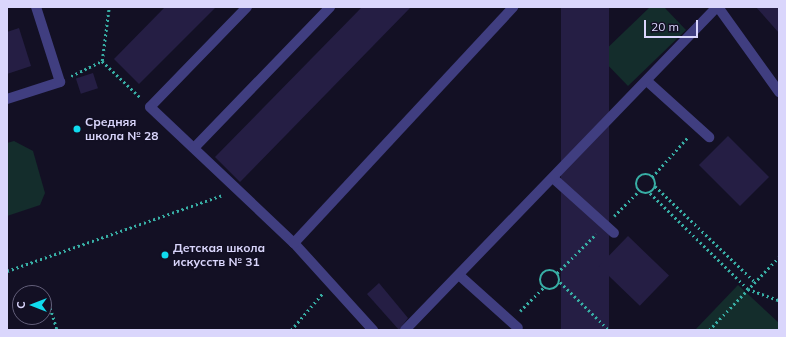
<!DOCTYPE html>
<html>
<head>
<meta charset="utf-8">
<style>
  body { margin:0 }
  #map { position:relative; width:786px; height:337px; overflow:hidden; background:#131024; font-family:Mulish,sans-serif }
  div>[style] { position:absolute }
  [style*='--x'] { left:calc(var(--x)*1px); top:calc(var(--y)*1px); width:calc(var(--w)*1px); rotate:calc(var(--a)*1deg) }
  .green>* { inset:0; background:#142d2c }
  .building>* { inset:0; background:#251e44; transform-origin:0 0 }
  .path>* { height:2.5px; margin-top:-1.25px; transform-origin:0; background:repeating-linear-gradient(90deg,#38aea5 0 2px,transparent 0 5px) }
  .path>.ring { margin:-1.25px; padding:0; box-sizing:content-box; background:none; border:2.5px solid #38aea5; border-radius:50% }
  .minor>* { height:10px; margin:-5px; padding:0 5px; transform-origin:5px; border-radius:5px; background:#403e80 }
  .dots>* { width:11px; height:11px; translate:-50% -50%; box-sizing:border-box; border:2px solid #131024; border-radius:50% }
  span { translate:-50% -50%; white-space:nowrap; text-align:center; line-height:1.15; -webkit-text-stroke:3.5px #131024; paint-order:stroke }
  .poi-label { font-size:12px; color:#dad6fc; font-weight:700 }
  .left { translate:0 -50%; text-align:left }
  .frame { position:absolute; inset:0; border:8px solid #dad6fc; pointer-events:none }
  .north { position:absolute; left:12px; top:285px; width:40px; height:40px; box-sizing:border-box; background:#131024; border:1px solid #635f7a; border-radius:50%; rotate:270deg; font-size:11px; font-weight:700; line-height:16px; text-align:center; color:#dad6fc }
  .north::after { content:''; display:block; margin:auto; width:14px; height:18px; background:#10dbee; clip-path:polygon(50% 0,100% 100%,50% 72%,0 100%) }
  .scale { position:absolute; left:644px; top:20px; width:54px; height:18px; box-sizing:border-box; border:2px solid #dad6fc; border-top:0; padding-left:5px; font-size:12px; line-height:14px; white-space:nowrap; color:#dad6fc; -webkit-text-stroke:3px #131024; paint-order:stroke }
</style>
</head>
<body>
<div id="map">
  <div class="green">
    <div style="clip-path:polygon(650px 7px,664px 7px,686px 30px,628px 86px,599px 56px)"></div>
    <div style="clip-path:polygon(14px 141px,33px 151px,45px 193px,40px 205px,7px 216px,7px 143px)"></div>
    <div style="clip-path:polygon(738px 285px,779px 323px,779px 330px,695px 330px)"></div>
  </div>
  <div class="building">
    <div style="clip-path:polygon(165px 7px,216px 7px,139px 84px,114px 59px)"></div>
    <div style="clip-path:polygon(362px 7px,411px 7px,240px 182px,215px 157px)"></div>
    <div style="left:561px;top:7px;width:48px;height:350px"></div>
    <div style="clip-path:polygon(756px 7px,779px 7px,779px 33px)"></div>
    <div style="clip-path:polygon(19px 28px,31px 66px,7px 74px,7px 32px)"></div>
    <div style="left:93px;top:73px;width:16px;height:18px;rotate:72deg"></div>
    <div style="left:728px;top:136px;width:58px;height:41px;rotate:45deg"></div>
    <div style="left:628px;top:236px;width:57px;height:42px;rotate:44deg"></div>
    <div style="clip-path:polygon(379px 283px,408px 318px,399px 330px,367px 294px)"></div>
  </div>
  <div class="path">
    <div style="--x:102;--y:61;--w:54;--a:-82.6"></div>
    <div style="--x:71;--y:76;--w:34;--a:-26"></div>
    <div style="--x:102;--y:61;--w:52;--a:43.5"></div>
    <div class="ring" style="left:636px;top:174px;width:17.5px;height:17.5px"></div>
    <div style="--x:652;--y:177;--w:54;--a:-48"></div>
    <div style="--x:655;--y:186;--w:139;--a:43.8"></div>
    <div style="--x:650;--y:193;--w:137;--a:44.4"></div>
    <div style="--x:748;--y:289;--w:33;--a:20"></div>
    <div style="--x:614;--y:216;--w:35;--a:-45"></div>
    <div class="ring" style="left:540px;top:270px;width:17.5px;height:17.5px"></div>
    <div style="--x:7;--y:271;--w:229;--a:-19.4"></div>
    <div style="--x:557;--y:273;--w:55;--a:-45"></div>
    <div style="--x:560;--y:282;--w:69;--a:44.4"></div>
    <div style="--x:49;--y:303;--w:28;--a:73"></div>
    <div style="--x:520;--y:311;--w:34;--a:-45"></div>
    <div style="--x:291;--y:330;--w:48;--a:-49.3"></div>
    <div style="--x:709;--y:330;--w:101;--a:-46.2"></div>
  </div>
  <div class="minor">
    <div style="--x:247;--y:7;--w:139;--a:134.1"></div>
    <div style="--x:150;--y:107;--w:198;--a:43.4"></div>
    <div style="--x:294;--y:243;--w:118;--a:47.8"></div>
    <div style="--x:718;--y:7;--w:105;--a:54.3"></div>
    <div style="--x:647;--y:81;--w:84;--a:42.1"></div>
    <div style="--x:7;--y:99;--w:56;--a:-17.8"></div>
    <div style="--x:60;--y:82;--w:79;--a:-107.7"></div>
    <div style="--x:194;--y:148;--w:196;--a:-46"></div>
    <div style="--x:553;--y:178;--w:82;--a:42"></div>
    <div style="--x:294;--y:243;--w:322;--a:-47.1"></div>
    <div style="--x:459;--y:275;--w:79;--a:41.9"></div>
    <div style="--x:405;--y:330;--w:449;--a:-46"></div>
  </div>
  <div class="dots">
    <div style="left:77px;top:129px;background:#10dbee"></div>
    <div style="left:165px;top:255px;background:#10dbee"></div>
  </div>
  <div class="poi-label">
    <span class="left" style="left:85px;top:129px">Средняя<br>школа № 28</span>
    <span class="left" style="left:173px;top:255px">Детская школа<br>искусств № 31</span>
  </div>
  <div class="frame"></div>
  <div class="north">С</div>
  <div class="scale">20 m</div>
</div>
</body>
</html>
